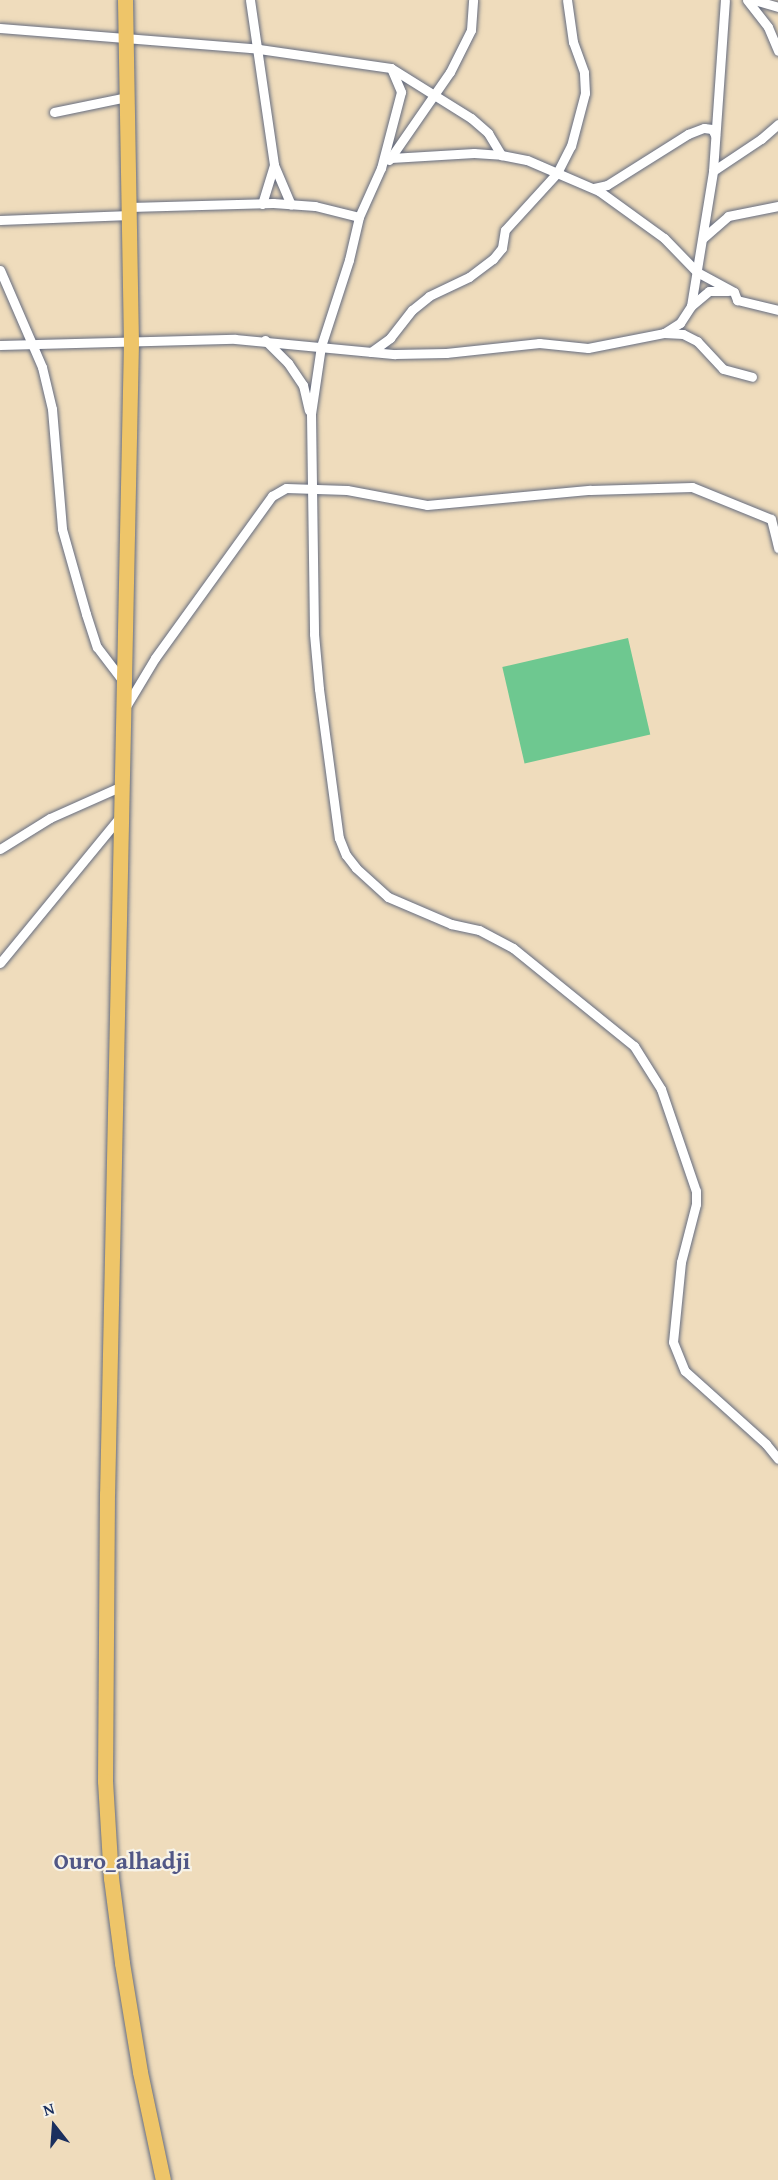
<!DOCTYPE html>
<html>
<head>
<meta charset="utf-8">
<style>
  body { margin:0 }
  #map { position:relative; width:778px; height:2180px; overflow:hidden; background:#efdcbc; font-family:"Gentium Book Plus",serif }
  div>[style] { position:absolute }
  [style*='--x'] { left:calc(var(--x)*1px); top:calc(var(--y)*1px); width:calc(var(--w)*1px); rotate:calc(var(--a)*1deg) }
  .green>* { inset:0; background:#6ec890; transform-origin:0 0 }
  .roads { filter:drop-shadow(0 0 2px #656c7f) drop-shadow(0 0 2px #656c7f) }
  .street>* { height:9px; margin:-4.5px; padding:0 4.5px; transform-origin:4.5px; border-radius:4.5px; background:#fff }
  .primary>* { height:15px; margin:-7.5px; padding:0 7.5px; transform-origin:7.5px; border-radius:7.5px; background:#eec569 }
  span { translate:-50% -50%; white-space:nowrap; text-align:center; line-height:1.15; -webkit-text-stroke:4.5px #f7f3e8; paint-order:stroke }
  .quarter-label { font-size:24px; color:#515786; font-weight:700 }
  .north { position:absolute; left:24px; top:2096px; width:60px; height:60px; -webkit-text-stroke:4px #f7f3e8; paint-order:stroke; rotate:343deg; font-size:16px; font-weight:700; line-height:24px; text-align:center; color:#1b2f5e }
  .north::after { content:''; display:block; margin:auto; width:21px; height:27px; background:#1b2f5e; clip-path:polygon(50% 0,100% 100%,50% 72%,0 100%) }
</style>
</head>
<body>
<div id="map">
  <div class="green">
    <div style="left:628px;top:638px;width:99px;height:129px;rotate:77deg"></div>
  </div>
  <div class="roads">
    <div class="street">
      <div style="--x:250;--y:0;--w:167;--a:81.7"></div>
      <div style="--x:274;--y:165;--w:43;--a:67"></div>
      <div style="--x:747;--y:0;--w:34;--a:52"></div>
      <div style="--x:768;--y:27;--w:26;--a:67"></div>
      <div style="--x:754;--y:0;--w:25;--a:16"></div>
      <div style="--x:0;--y:28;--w:260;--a:4.6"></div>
      <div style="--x:259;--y:49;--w:133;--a:8.2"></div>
      <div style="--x:391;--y:68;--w:26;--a:67"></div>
      <div style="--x:401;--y:92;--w:79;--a:104.7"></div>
      <div style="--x:381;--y:168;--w:54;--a:114.2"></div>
      <div style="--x:359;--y:217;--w:44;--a:103.1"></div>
      <div style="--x:349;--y:260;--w:90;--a:108"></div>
      <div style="--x:321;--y:346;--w:69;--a:98.4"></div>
      <div style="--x:311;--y:414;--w:220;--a:89.2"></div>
      <div style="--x:314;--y:634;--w:55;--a:84.8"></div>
      <div style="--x:319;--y:689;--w:150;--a:82.4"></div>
      <div style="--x:339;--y:838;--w:18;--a:68"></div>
      <div style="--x:346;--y:855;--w:16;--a:52"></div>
      <div style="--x:356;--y:868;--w:43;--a:42.2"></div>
      <div style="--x:388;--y:897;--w:69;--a:23.2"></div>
      <div style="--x:451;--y:924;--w:29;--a:12"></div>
      <div style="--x:479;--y:930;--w:38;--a:28"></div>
      <div style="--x:513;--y:948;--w:156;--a:39"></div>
      <div style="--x:634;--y:1046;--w:51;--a:57.9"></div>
      <div style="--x:661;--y:1089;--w:108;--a:71.1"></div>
      <div style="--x:696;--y:1191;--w:13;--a:90"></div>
      <div style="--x:696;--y:1204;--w:60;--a:104.5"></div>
      <div style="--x:681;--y:1262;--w:80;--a:95.7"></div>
      <div style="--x:673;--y:1342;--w:31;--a:68"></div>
      <div style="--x:685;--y:1371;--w:109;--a:42"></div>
      <div style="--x:766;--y:1444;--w:19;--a:51"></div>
      <div style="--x:391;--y:68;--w:94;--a:32"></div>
      <div style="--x:471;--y:118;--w:23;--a:41"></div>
      <div style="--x:488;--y:133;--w:26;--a:59"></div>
      <div style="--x:54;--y:112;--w:75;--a:-11.6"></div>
      <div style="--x:391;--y:158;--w:83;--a:-3.4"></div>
      <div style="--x:474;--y:153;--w:27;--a:4"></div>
      <div style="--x:501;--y:155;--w:26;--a:11"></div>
      <div style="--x:527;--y:160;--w:78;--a:23.3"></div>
      <div style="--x:599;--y:191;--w:80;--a:35.9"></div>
      <div style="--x:664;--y:238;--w:47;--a:45.9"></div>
      <div style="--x:697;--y:272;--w:42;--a:28.4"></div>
      <div style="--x:734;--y:292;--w:9;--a:69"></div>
      <div style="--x:737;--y:300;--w:42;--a:13.7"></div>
      <div style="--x:389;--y:160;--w:107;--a:-55.3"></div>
      <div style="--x:450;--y:72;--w:47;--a:-63.4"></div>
      <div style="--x:471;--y:30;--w:30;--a:-86"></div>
      <div style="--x:713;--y:171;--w:58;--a:-33.7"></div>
      <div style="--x:761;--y:139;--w:23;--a:-41"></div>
      <div style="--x:594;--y:188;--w:13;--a:-13"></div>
      <div style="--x:607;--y:185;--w:96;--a:-32.2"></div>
      <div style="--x:688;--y:134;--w:17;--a:-21"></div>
      <div style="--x:704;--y:128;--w:8;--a:7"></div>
      <div style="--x:712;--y:129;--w:7;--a:63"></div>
      <div style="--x:262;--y:204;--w:41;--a:-72.9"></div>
      <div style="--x:130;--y:207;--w:143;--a:-1.6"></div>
      <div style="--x:273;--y:203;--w:42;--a:4.1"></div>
      <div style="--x:315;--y:206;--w:45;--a:14"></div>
      <div style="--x:0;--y:220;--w:130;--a:-2.2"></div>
      <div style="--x:703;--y:238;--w:33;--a:-41"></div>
      <div style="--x:728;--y:216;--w:51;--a:-11.3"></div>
      <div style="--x:0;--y:270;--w:106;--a:66.6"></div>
      <div style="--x:42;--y:367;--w:43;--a:76.6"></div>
      <div style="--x:52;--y:409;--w:120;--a:85.2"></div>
      <div style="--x:62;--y:529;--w:88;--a:74.2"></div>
      <div style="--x:86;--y:614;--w:35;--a:72"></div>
      <div style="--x:97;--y:647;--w:43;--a:52.6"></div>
      <div style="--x:691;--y:306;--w:23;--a:-40"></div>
      <div style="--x:709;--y:291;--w:19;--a:0"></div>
      <div style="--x:664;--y:333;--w:19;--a:3"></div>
      <div style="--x:683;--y:334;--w:16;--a:27"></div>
      <div style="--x:697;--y:341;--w:38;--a:47"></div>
      <div style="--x:723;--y:369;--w:30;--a:15"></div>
      <div style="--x:265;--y:340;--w:33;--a:45"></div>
      <div style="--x:288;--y:363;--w:27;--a:56"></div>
      <div style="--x:303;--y:385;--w:26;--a:77"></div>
      <div style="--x:0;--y:345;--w:235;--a:-1.5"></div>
      <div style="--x:235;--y:339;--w:161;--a:5.4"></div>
      <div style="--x:395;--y:354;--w:51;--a:-1.1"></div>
      <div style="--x:446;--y:353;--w:94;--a:-6.1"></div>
      <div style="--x:539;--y:343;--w:49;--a:5.8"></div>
      <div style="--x:588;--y:348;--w:77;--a:-11.2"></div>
      <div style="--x:664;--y:333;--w:19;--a:-32"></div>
      <div style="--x:680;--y:323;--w:20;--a:-57"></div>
      <div style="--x:691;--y:306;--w:137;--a:-80.7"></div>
      <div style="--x:713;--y:171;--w:171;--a:-86"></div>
      <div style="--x:371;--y:352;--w:24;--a:-36"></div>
      <div style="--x:390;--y:338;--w:36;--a:-52"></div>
      <div style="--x:412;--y:310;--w:22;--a:-39"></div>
      <div style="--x:429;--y:296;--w:44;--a:-25.4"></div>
      <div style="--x:469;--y:277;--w:30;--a:-37"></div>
      <div style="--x:493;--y:259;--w:14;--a:-51"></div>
      <div style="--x:502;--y:248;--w:18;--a:-81"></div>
      <div style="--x:505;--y:230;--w:77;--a:-47.6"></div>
      <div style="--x:557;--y:173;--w:30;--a:-63"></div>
      <div style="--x:571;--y:146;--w:55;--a:-75.2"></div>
      <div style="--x:585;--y:93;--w:21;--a:-93"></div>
      <div style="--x:584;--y:72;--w:32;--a:-110"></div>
      <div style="--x:573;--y:42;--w:42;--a:-98.1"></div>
      <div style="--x:125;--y:708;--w:58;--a:-59"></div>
      <div style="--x:155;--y:658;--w:200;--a:-54.2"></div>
      <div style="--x:272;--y:496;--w:16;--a:-30"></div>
      <div style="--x:286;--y:488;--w:61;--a:1.9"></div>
      <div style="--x:347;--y:490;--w:81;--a:10.6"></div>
      <div style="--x:427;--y:505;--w:164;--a:-5.3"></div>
      <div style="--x:590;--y:490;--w:102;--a:-1.7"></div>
      <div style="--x:692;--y:487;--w:85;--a:22.1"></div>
      <div style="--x:771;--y:519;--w:30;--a:76"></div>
      <div style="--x:0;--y:849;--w:59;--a:-31.8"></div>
      <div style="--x:50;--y:818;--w:79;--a:-24"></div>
      <div style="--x:0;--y:963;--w:189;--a:-50.6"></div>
    </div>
    <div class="primary">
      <div style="--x:125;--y:0;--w:342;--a:89"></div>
      <div style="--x:131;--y:342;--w:1152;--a:91.19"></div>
      <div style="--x:107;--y:1494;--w:287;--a:90.4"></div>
      <div style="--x:105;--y:1781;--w:97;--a:86.5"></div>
      <div style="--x:111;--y:1878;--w:86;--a:82.6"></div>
      <div style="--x:122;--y:1963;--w:110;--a:80.6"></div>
      <div style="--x:140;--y:2072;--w:110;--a:78"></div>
    </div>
  </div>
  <div class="quarter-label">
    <span style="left:122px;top:1861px">Ouro_alhadji</span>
  </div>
  <div class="north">N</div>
</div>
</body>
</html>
